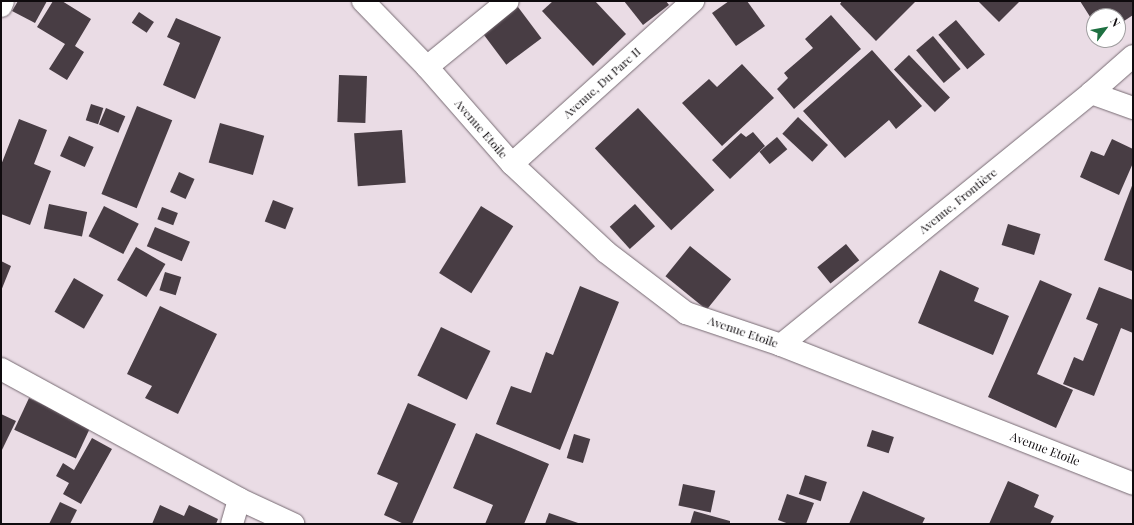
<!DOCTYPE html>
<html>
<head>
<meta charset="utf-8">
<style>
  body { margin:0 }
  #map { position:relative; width:1134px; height:525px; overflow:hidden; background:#eadce5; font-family:"Playfair Display",serif }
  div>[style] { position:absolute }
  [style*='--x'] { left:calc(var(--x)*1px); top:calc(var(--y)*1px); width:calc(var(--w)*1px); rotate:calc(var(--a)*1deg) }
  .building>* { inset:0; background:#483d44; transform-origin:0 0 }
  .roads { filter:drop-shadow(0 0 1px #776b73) drop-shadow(0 0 1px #776b73) }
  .street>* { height:22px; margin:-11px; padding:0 11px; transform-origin:11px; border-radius:11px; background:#fff }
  span { translate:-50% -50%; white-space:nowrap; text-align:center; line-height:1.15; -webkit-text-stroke:4px #fff; paint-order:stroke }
  .street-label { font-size:12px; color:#0f0b0e }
  .frame { position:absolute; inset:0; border:2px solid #0f0b0e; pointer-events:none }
  .north { position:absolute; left:1086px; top:8px; width:40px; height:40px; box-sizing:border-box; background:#fff; border:1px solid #9f9d9f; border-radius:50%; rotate:58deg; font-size:11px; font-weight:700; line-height:16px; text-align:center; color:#0f0b0e }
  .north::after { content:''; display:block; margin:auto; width:14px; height:18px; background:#1e7041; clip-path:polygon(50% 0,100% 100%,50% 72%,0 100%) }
</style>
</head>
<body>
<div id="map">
  <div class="building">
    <div style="clip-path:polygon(18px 1px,47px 1px,35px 23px,12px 11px)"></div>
    <div style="clip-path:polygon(53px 1px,62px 1px,91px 19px,75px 46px,84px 52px,67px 80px,49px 69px,65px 44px,37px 27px)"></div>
    <div style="clip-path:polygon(553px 1px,595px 1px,626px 34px,593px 66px,542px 11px)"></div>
    <div style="clip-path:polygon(624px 1px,666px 1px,669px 5px,643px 25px)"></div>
    <div style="clip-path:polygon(729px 1px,747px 1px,765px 26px,736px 46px,712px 13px)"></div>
    <div style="clip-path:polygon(842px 1px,916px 1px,876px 41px,840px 4px)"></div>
    <div style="clip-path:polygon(978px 1px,1020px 1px,999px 22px)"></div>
    <div style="clip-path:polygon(1080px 1px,1133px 1px,1133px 15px,1118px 25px,1118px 16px,1094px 16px,1094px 23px)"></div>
    <div style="left:518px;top:7px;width:39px;height:44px;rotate:53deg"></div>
    <div style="left:139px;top:12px;width:18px;height:13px;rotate:34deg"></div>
    <div style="clip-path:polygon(831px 15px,861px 49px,794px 109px,777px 89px,788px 78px,784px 73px,813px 48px,805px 39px)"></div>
    <div style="clip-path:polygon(176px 18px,221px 37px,195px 99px,163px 85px,180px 43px,167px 37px)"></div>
    <div style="left:956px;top:20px;width:45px;height:23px;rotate:50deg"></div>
    <div style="left:933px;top:36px;width:43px;height:22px;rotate:50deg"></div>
    <div style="clip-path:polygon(872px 50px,922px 106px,896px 129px,889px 120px,845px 158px,803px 111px)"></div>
    <div style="left:909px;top:55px;width:59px;height:21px;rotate:46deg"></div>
    <div style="clip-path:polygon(742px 64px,774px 98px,722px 146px,682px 103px,709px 79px,717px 87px)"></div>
    <div style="left:339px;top:75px;width:28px;height:47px;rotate:2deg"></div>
    <div style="left:91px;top:104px;width:13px;height:17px;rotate:18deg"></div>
    <div style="left:137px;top:106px;width:38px;height:95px;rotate:22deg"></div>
    <div style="left:106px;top:108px;width:21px;height:18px;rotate:23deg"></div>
    <div style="left:638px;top:108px;width:112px;height:59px;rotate:47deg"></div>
    <div style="left:798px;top:117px;width:41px;height:23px;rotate:43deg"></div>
    <div style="clip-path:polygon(19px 119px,47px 130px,34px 164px,51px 171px,30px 225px,1px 214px,1px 165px)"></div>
    <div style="left:220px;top:123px;width:46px;height:41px;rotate:16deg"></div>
    <div style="left:402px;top:130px;width:53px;height:48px;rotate:86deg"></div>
    <div style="clip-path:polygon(753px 132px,765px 146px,730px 179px,712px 160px,741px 133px,746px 137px)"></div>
    <div style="left:69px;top:136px;width:27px;height:22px;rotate:24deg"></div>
    <div style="left:777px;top:137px;width:16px;height:23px;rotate:50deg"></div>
    <div style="clip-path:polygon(1112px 139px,1133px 149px,1133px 163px,1119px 195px,1080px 177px,1091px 151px,1104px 156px)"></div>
    <div style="left:179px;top:172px;width:17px;height:22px;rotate:24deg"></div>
    <div style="clip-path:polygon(1133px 183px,1133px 268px,1132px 271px,1104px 260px)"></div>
    <div style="left:273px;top:200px;width:22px;height:23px;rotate:21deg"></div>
    <div style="left:49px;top:204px;width:39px;height:25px;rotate:12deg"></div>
    <div style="left:635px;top:204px;width:30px;height:34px;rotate:48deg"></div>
    <div style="left:104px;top:206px;width:39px;height:34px;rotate:27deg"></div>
    <div style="left:481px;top:206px;width:38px;height:79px;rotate:32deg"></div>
    <div style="left:162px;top:207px;width:17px;height:13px;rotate:21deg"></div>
    <div style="left:1008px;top:224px;width:34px;height:22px;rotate:17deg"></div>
    <div style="left:155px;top:227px;width:38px;height:21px;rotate:23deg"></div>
    <div style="left:846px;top:244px;width:21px;height:37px;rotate:51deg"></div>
    <div style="left:690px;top:246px;width:53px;height:39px;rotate:39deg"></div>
    <div style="left:136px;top:247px;width:34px;height:38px;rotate:30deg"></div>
    <div style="clip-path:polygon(1px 261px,11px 266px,1px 291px)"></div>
    <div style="clip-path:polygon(940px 270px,979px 288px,974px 301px,1009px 316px,993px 355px,918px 323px)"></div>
    <div style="left:165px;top:272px;width:17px;height:19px;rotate:17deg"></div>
    <div style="left:74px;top:278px;width:34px;height:39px;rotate:30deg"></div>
    <div style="clip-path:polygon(1040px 280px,1072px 294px,1037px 374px,1073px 390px,1056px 428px,988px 397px)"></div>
    <div style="clip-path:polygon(580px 286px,619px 302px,560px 450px,496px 424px,511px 386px,531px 393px,546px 352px,553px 355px)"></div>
    <div style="clip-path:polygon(1099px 287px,1133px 300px,1133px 333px,1121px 328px,1094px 396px,1063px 384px,1074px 357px,1083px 361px,1098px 324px,1086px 319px)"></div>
    <div style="clip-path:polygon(160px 306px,217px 334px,178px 414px,145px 398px,152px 386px,127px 374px)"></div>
    <div style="left:441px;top:327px;width:55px;height:54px;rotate:26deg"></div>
    <div style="left:29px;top:398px;width:68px;height:35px;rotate:25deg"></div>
    <div style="clip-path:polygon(408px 403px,456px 424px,412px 524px,404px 524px,384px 515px,398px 483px,377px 474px)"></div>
    <div style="clip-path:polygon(1px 414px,16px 421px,1px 452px)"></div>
    <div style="left:872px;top:430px;width:23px;height:17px;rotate:18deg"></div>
    <div style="clip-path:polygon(476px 433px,549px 464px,524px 524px,485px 524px,493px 505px,453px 488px)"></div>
    <div style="left:574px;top:434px;width:17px;height:25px;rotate:17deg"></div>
    <div style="clip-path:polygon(92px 438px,112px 449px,81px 504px,63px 494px,69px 483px,56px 476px,63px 463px,74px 470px)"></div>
    <div style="left:805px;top:475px;width:23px;height:20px;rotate:18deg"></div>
    <div style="clip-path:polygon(1008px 481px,1039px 495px,1034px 507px,1054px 516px,1050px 524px,989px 524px)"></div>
    <div style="left:683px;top:484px;width:33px;height:22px;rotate:12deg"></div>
    <div style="clip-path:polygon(863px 491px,925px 518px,922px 524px,849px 524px)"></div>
    <div style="clip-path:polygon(787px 494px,814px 503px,806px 524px,789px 524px,778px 520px)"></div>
    <div style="clip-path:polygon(60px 502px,77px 510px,70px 524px,49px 524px)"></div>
    <div style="clip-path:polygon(160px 505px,184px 516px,189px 505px,218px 519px,216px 524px,152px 524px)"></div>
    <div style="clip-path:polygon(694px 511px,730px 521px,730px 524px,690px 524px)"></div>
    <div style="clip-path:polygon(549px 513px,581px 524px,545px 524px)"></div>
  </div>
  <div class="roads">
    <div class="street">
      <div style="--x:363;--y:1;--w:92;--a:45.9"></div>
      <div style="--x:427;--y:67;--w:129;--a:48.8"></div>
      <div style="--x:512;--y:164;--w:129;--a:43.1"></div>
      <div style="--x:606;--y:252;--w:101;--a:37.3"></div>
      <div style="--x:686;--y:313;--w:100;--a:18.6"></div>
      <div style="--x:781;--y:345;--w:378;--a:21.5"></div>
      <div style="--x:1;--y:6;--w:5;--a:-68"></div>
      <div style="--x:427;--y:67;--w:104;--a:-39.2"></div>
      <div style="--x:1091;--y:93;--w:45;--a:19.7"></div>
      <div style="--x:512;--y:164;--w:244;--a:-42"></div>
      <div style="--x:781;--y:345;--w:400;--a:-39.1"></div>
      <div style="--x:1091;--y:93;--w:56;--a:-41.4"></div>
      <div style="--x:1;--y:369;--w:271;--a:28.6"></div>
      <div style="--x:239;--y:499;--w:60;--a:24.8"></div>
      <div style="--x:232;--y:524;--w:26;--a:-74"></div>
    </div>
  </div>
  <div class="street-label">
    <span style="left:602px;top:83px;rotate:-42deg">Avenue, Du Parc II</span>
    <span style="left:481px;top:129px;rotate:49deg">Avenue Etoile</span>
    <span style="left:958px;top:201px;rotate:-39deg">Avenue, Frontière</span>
    <span style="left:743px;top:332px;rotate:19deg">Avenue Etoile</span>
    <span style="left:1045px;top:449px;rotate:21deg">Avenue Etoile</span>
  </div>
  <div class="frame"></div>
  <div class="north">N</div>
</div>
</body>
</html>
